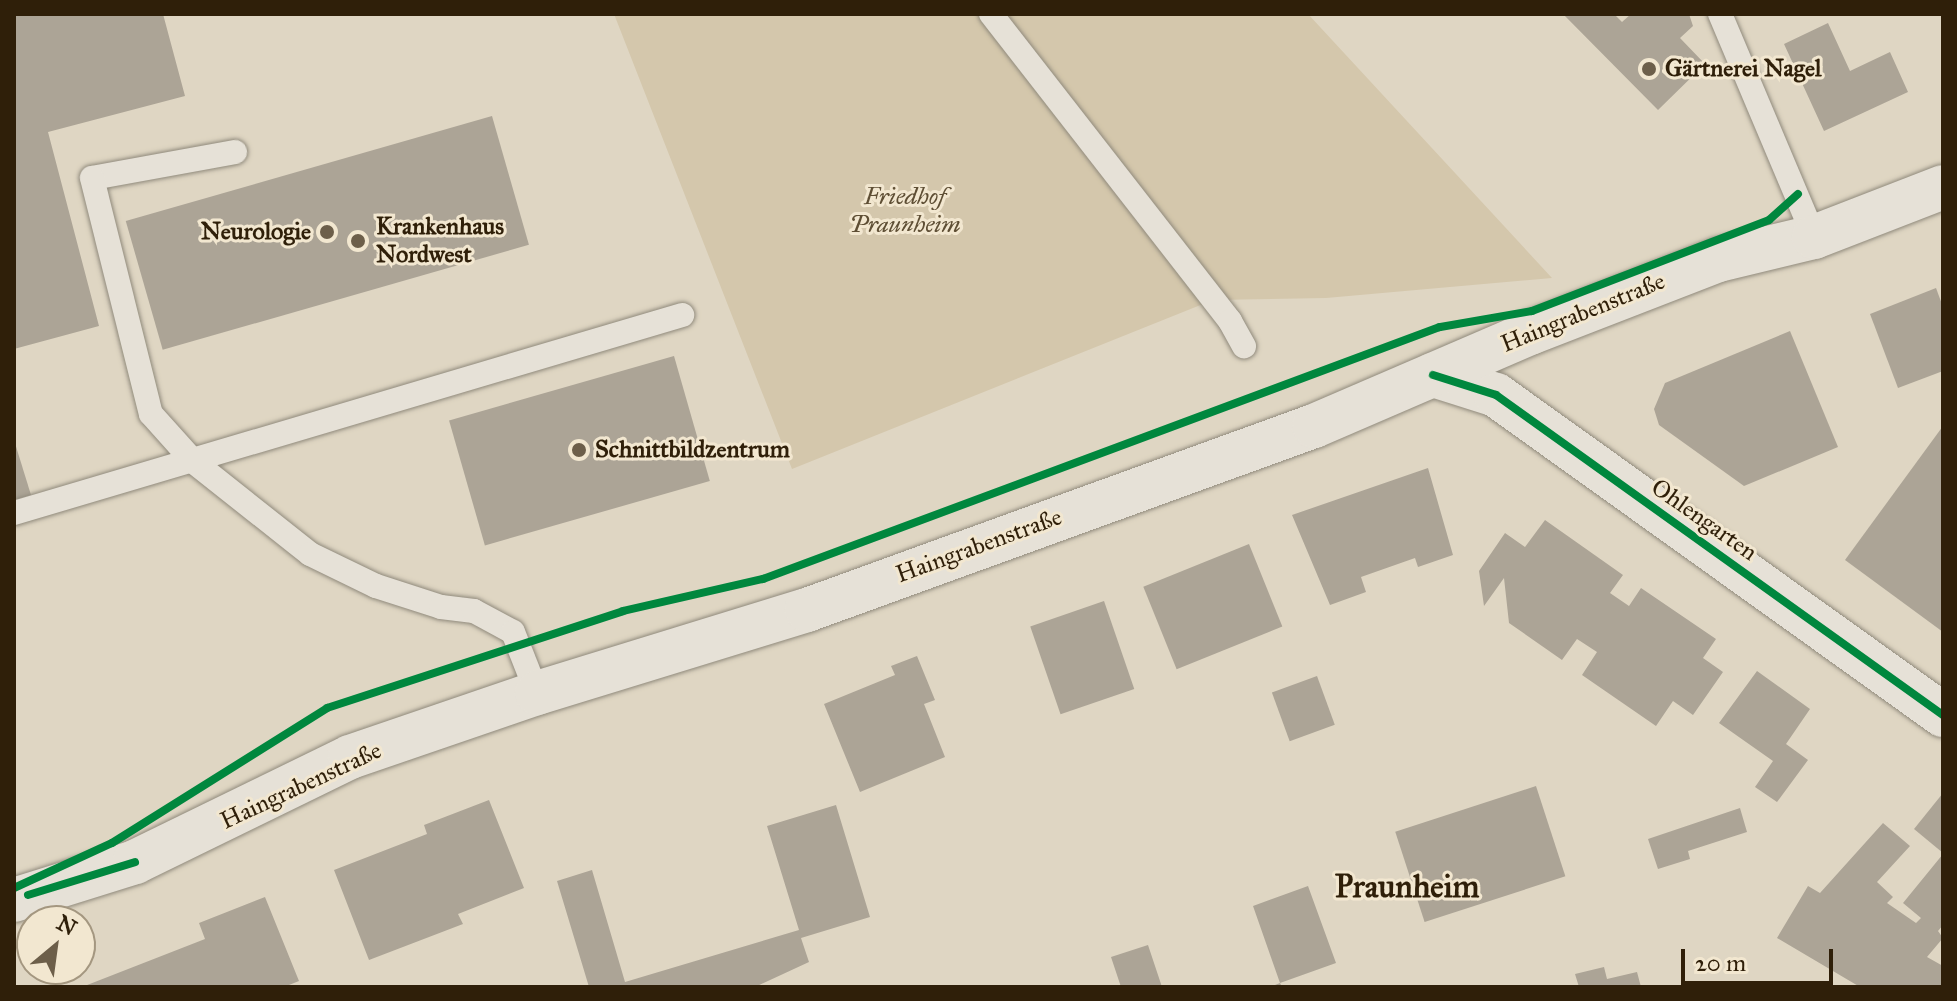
<!DOCTYPE html>
<html>
<head>
<meta charset="utf-8">
<style>
  body { margin:0 }
  #map { position:relative; width:1957px; height:1001px; overflow:hidden; background:#dfd6c3; font-family:"IM FELL Great Primer",serif }
  div>[style] { position:absolute }
  [style*='--x'] { left:calc(var(--x)*1px); top:calc(var(--y)*1px); width:calc(var(--w)*1px); rotate:calc(var(--a)*1deg) }
  .green>* { inset:0; background:#d4c7ac }
  .building>* { inset:0; background:#aca496; transform-origin:0 0 }
  .roads { filter:drop-shadow(0 0 2px #908a7c) drop-shadow(0 0 2px #908a7c) }
  .service>* { height:24px; margin:-12px; padding:0 12px; transform-origin:12px; border-radius:12px; background:#e6e1d7 }
  .tertiary>* { height:44px; margin:-22px; padding:0 22px; transform-origin:22px; border-radius:22px; background:#e6e1d7 }
  .secondary>* { height:44px; margin:-22px; padding:0 22px; transform-origin:22px; border-radius:22px; background:#e6e1d7 }
  .cycleway>* { height:8px; margin:-4px; padding:0 4px; transform-origin:4px; border-radius:4px; background:#00873e }
  .dots>* { width:22px; height:22px; translate:-50% -50%; box-sizing:border-box; border:4px solid #f2e7d0; border-radius:50% }
  span { translate:-50% -50%; white-space:nowrap; text-align:center; line-height:1.15; -webkit-text-stroke:6px #f2e7d0; paint-order:stroke }
  .poi-label { font-size:24px; color:#2f1f09; font-weight:700 }
  .left { translate:0 -50%; text-align:left }
  .right { translate:-100% -50%; text-align:right }
  .park-label { font-size:24px; color:#5e4e34; font-style:italic }
  .street-label { font-size:24px; color:#2f1f09 }
  .district-label { font-size:32px; color:#2f1f09; font-weight:700 }
  .frame { position:absolute; inset:0; border:16px solid #2f1f09; pointer-events:none }
  .north { position:absolute; left:16px; top:905px; width:80px; height:80px; box-sizing:border-box; background:#f2e7d0; border:2px solid #a49780; border-radius:50%; rotate:29deg; font-size:22px; font-weight:700; line-height:32px; text-align:center; color:#2f1f09 }
  .north::after { content:''; display:block; margin:auto; width:28px; height:36px; background:#6d5f4a; clip-path:polygon(50% 0,100% 100%,50% 72%,0 100%) }
  .scale { position:absolute; left:1681px; top:949px; width:152px; height:36px; box-sizing:border-box; border:4px solid #2f1f09; border-top:0; padding-left:10px; font-size:24px; line-height:28px; white-space:nowrap; color:#2f1f09; -webkit-text-stroke:6px #f2e7d0; paint-order:stroke }
</style>
</head>
<body>
<div id="map">
  <div class="green">
    <div style="clip-path:polygon(614px 14px,1308px 14px,1552px 278px,1326px 298px,1213px 300px,792px 469px)"></div>
  </div>
  <div class="building">
    <div style="clip-path:polygon(14px 14px,163px 14px,185px 96px,48px 132px,99px 326px,14px 349px)"></div>
    <div style="clip-path:polygon(1563px 14px,1614px 14px,1622px 22px,1631px 14px,1689px 14px,1693px 26px,1680px 38px,1705px 64px,1658px 110px)"></div>
    <div style="clip-path:polygon(1828px 23px,1850px 71px,1890px 52px,1908px 92px,1824px 131px,1784px 44px)"></div>
    <div style="left:492px;top:116px;width:134px;height:381px;rotate:74deg"></div>
    <div style="clip-path:polygon(1936px 288px,1943px 307px,1943px 371px,1898px 388px,1870px 314px)"></div>
    <div style="clip-path:polygon(1790px 331px,1838px 447px,1744px 486px,1659px 425px,1654px 409px,1665px 383px)"></div>
    <div style="left:674px;top:356px;width:130px;height:234px;rotate:74deg"></div>
    <div style="clip-path:polygon(1943px 426px,1943px 632px,1845px 560px)"></div>
    <div style="clip-path:polygon(14px 440px,31px 495px,14px 500px)"></div>
    <div style="clip-path:polygon(1428px 468px,1453px 555px,1418px 567px,1415px 558px,1361px 577px,1366px 592px,1330px 605px,1292px 515px)"></div>
    <div style="clip-path:polygon(1545px 520px,1623px 575px,1610px 593px,1629px 606px,1641px 588px,1716px 639px,1703px 658px,1723px 672px,1693px 715px,1673px 701px,1656px 726px,1582px 675px,1597px 652px,1577px 639px,1562px 660px,1509px 623px,1504px 578px,1484px 606px,1479px 571px,1505px 533px,1525px 547px)"></div>
    <div style="left:1249px;top:544px;width:89px;height:114px;rotate:68deg"></div>
    <div style="left:1104px;top:601px;width:93px;height:78px;rotate:71deg"></div>
    <div style="clip-path:polygon(917px 656px,935px 700px,924px 704px,945px 757px,860px 792px,824px 704px,895px 675px,891px 666px)"></div>
    <div style="clip-path:polygon(1757px 671px,1810px 709px,1786px 744px,1808px 760px,1777px 802px,1755px 787px,1773px 761px,1719px 723px)"></div>
    <div style="left:1317px;top:676px;width:52px;height:48px;rotate:70deg"></div>
    <div style="left:1536px;top:786px;width:95px;height:148px;rotate:72deg"></div>
    <div style="clip-path:polygon(1943px 793px,1943px 853px,1914px 829px)"></div>
    <div style="clip-path:polygon(489px 800px,524px 888px,458px 914px,463px 924px,369px 960px,334px 870px,427px 834px,424px 825px)"></div>
    <div style="clip-path:polygon(836px 805px,870px 917px,801px 938px,809px 962px,755px 987px,589px 987px,557px 881px,592px 870px,625px 982px,799px 930px,767px 826px)"></div>
    <div style="clip-path:polygon(1740px 808px,1747px 832px,1688px 851px,1690px 859px,1658px 869px,1648px 839px)"></div>
    <div style="clip-path:polygon(1883px 823px,1910px 846px,1877px 882px,1893px 897px,1887px 903px,1916px 923px,1921px 918px,1903px 903px,1943px 854px,1943px 925px,1938px 931px,1943px 938px,1927px 957px,1943px 966px,1943px 987px,1860px 987px,1777px 938px,1808px 886px,1820px 893px)"></div>
    <div style="clip-path:polygon(1308px 886px,1336px 963px,1280px 983px,1282px 987px,1270px 987px,1280px 983px,1253px 906px)"></div>
    <div style="clip-path:polygon(265px 897px,299px 981px,284px 987px,82px 987px,205px 939px,199px 923px)"></div>
    <div style="clip-path:polygon(1148px 945px,1162px 987px,1121px 987px,1111px 957px)"></div>
    <div style="clip-path:polygon(1604px 967px,1607px 979px,1637px 972px,1641px 987px,1579px 987px,1575px 974px)"></div>
  </div>
  <div class="roads">
    <div class="service">
      <div style="--x:991;--y:14;--w:389;--a:52.1"></div>
      <div style="--x:1230;--y:321;--w:29;--a:61"></div>
      <div style="--x:1720;--y:14;--w:242;--a:67.1"></div>
      <div style="--x:235;--y:152;--w:145;--a:169.7"></div>
      <div style="--x:92;--y:178;--w:243;--a:76"></div>
      <div style="--x:151;--y:414;--w:64;--a:48.1"></div>
      <div style="--x:194;--y:462;--w:148;--a:38.4"></div>
      <div style="--x:310;--y:554;--w:73;--a:25.9"></div>
      <div style="--x:376;--y:586;--w:68;--a:17.9"></div>
      <div style="--x:441;--y:607;--w:33;--a:7"></div>
      <div style="--x:474;--y:611;--w:44;--a:28.3"></div>
      <div style="--x:513;--y:632;--w:66;--a:68.5"></div>
      <div style="--x:14;--y:513;--w:697;--a:-16.51"></div>
    </div>
    <div class="tertiary">
      <div style="--x:1433;--y:375;--w:66;--a:17.6"></div>
      <div style="--x:1496;--y:395;--w:550;--a:35.6"></div>
    </div>
    <div class="secondary">
      <div style="--x:14;--y:900;--w:127;--a:-17.4"></div>
      <div style="--x:135;--y:862;--w:239;--a:-26"></div>
      <div style="--x:350;--y:757;--w:198;--a:-18.9"></div>
      <div style="--x:537;--y:693;--w:282;--a:-17.1"></div>
      <div style="--x:807;--y:610;--w:539;--a:-19.95"></div>
      <div style="--x:1314;--y:426;--w:235;--a:-23.3"></div>
      <div style="--x:1530;--y:333;--w:202;--a:-21.2"></div>
      <div style="--x:1718;--y:260;--w:99;--a:-13.5"></div>
      <div style="--x:1814;--y:237;--w:138;--a:-21.2"></div>
    </div>
  </div>
  <div class="cycleway">
    <div style="--x:1433;--y:375;--w:66;--a:17.6"></div>
    <div style="--x:1496;--y:395;--w:550;--a:35.6"></div>
    <div style="--x:14;--y:888;--w:108;--a:-24.7"></div>
    <div style="--x:112;--y:843;--w:254;--a:-32.1"></div>
    <div style="--x:327;--y:708;--w:311;--a:-18.1"></div>
    <div style="--x:623;--y:611;--w:144;--a:-12.9"></div>
    <div style="--x:763;--y:579;--w:722;--a:-20.42"></div>
    <div style="--x:1440;--y:327;--w:93;--a:-9.9"></div>
    <div style="--x:1532;--y:311;--w:254;--a:-21"></div>
    <div style="--x:1769;--y:220;--w:39;--a:-42"></div>
    <div style="--x:28;--y:895;--w:112;--a:-17.1"></div>
  </div>
  <div class="dots">
    <div style="left:1649px;top:69px;background:#6d5f4a"></div>
    <div style="left:327px;top:232px;background:#6d5f4a"></div>
    <div style="left:358px;top:241px;background:#6d5f4a"></div>
    <div style="left:579px;top:450px;background:#6d5f4a"></div>
  </div>
  <div class="poi-label">
    <span class="left" style="left:1665px;top:69px">Gärtnerei Nagel</span>
    <span class="left" style="left:376px;top:241px">Krankenhaus<br>Nordwest</span>
    <span class="right" style="left:311px;top:232px">Neurologie</span>
    <span class="left" style="left:595px;top:450px">Schnittbildzentrum</span>
  </div>
  <div class="park-label">
    <span style="left:905px;top:211px">Friedhof<br>Praunheim</span>
  </div>
  <div class="street-label">
    <span style="left:1583px;top:313px;rotate:-22deg">Haingrabenstraße</span>
    <span style="left:1704px;top:520px;rotate:35deg">Ohlengarten</span>
    <span style="left:979px;top:546px;rotate:-20deg">Haingrabenstraße</span>
    <span style="left:301px;top:786px;rotate:-25deg">Haingrabenstraße</span>
  </div>
  <div class="district-label">
    <span style="left:1407px;top:887px">Praunheim</span>
  </div>
  <div class="frame"></div>
  <div class="north">N</div>
  <div class="scale">20 m</div>
</div>
</body>
</html>
